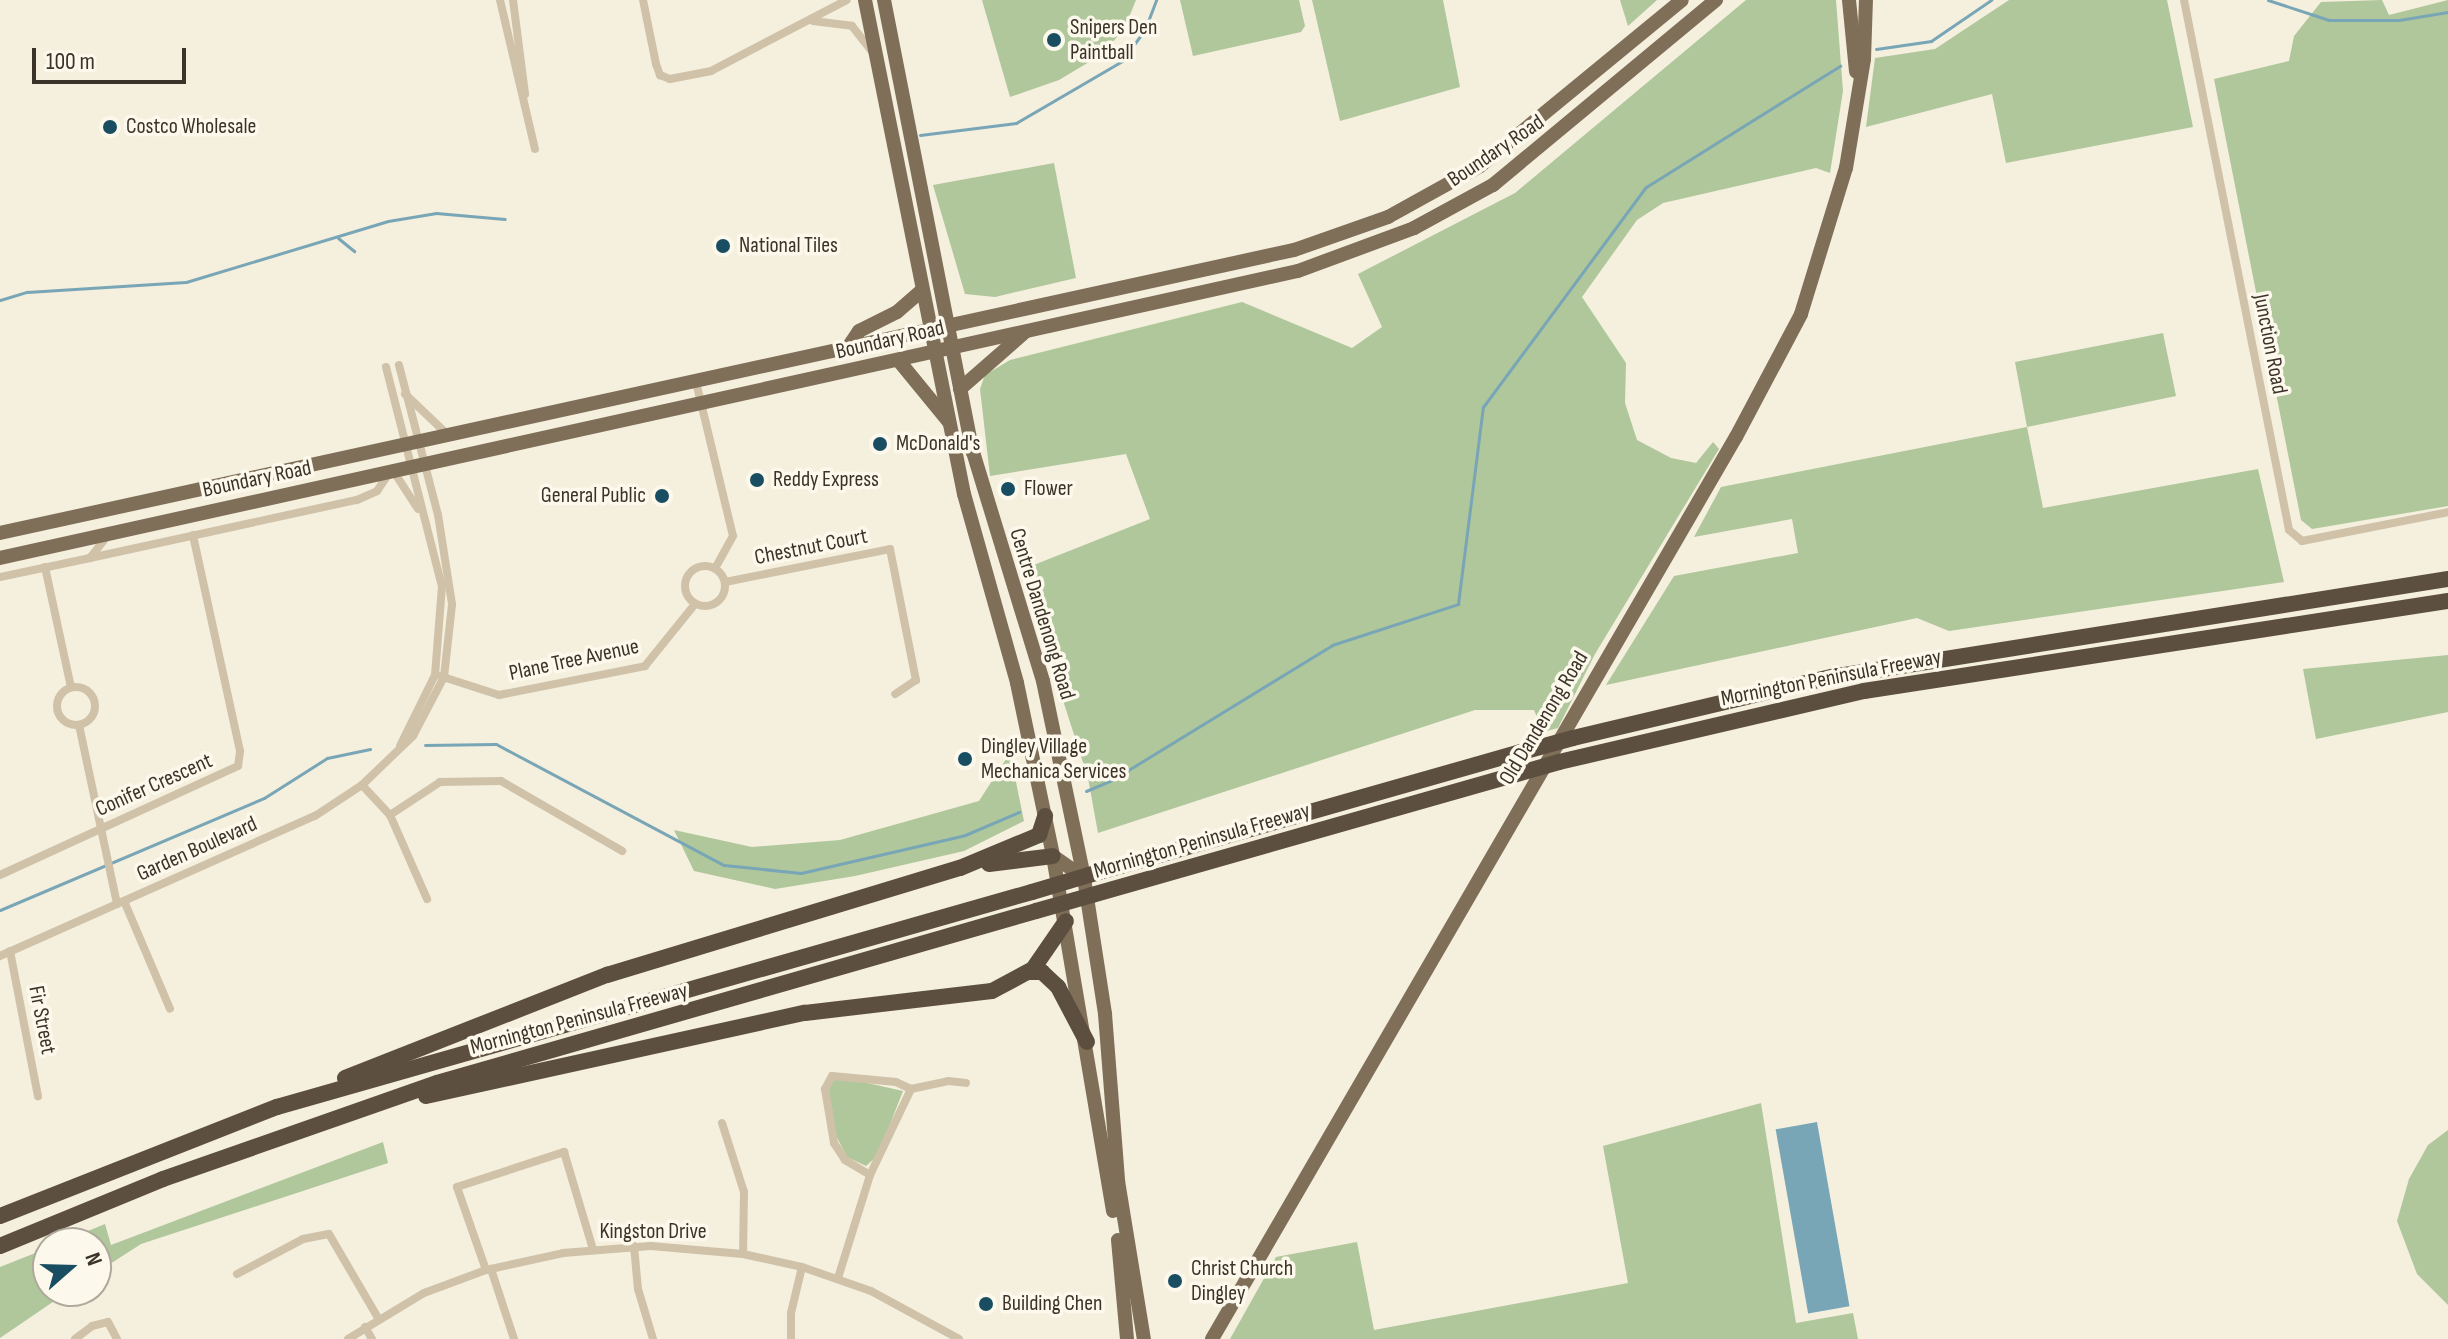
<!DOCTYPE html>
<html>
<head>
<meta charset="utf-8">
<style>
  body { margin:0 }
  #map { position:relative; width:2448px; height:1339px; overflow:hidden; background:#f5efde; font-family:"Sofia Sans Condensed",sans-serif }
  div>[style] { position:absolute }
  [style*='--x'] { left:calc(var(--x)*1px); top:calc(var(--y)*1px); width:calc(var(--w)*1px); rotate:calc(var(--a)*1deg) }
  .green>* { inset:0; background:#afc79b }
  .water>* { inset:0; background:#79a6b6; transform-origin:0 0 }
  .stream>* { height:3px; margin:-1.5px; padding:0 1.5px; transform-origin:1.5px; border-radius:1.5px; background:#79a6b6 }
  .minor>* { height:8px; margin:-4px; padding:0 4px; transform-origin:4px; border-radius:4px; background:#cfc2a8 }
  .minor>.ring { margin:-4px; padding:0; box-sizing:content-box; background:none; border:8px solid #cfc2a8; border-radius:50% }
  .primary>* { height:14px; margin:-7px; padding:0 7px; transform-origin:7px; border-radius:7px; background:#7f6e58 }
  .motorway>* { height:16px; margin:-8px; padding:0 8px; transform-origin:8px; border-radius:8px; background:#5d4f3f }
  .motorway-bridge>* { height:16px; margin:-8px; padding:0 8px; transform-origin:8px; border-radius:8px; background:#5d4f3f }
  .dots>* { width:22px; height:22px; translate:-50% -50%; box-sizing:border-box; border:4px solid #fcf8eb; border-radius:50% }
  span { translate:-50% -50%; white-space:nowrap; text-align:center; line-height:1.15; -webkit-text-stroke:7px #fcf8eb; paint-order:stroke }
  .poi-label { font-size:22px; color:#3b3329 }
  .left { translate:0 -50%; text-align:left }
  .right { translate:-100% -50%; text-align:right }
  .street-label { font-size:22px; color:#3b3329 }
  .north { position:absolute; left:32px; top:1227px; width:80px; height:80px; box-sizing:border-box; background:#fcf8eb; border:2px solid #afa99d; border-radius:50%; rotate:70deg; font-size:22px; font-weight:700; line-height:32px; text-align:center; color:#3b3329 }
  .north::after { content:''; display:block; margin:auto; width:28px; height:36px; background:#194d62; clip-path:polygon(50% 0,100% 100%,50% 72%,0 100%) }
  .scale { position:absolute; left:32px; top:48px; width:154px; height:36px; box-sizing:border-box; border:4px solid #3b3329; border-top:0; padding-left:10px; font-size:24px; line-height:28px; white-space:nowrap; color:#3b3329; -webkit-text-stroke:6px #fcf8eb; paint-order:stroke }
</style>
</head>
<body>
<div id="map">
  <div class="green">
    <div style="clip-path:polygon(982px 0,1136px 0,1125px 27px,1104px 53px,1059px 80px,1010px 97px)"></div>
    <div style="clip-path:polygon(1299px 0,1305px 26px,1301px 32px,1193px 56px,1180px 0)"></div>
    <div style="clip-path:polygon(1312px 0,1443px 0,1460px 87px,1340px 121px)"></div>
    <div style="clip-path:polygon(1620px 0,1657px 0,1628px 26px)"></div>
    <div style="clip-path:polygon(1746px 0,1836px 0,1843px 91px,1830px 173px,1816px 168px,1663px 203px,1637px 220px,1582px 297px,1626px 363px,1625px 403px,1637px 440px,1671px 458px,1696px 463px,1713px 442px,1719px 449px,1595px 654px,1558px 728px,1543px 732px,1534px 710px,1475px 710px,1098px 833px,1088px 778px,1021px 570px,1150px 519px,1126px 454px,990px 476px,980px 389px,985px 375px,1010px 360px,1242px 302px,1352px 348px,1382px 327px,1358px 274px,1515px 193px)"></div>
    <div style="clip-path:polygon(2009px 0,2167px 0,2193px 127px,2006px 163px,1992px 94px,1866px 127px,1875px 58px,1935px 49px)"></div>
    <div style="clip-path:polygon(2382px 0,2389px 15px,2448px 0,2448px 506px,2312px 529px,2301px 520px,2214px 79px,2289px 61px,2294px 36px,2321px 2px)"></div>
    <div style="clip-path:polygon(1054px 163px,1076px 278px,995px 297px,965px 294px,933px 185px)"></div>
    <div style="clip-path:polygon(2163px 333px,2176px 396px,2027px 427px,2043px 508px,2258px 469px,2284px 582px,1949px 631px,1917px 618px,1606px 685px,1674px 576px,1798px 553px,1792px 519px,1694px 537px,1721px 487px,2027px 427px,2015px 362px)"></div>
    <div style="clip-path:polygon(2448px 655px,2448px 712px,2316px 739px,2303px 669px)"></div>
    <div style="clip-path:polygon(1010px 753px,1024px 821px,964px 851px,855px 876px,775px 889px,694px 871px,674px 830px,752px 847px,840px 840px,979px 801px)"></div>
    <div style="clip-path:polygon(845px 1078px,903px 1091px,878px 1155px,866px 1166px,847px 1157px,834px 1132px,828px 1091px,834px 1079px)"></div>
    <div style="clip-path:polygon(1761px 1103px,1796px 1323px,1853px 1313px,1858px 1339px,1230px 1339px,1276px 1257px,1357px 1242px,1374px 1330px,1628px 1283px,1603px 1146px)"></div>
    <div style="clip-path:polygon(2448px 1130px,2448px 1305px,2417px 1274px,2397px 1221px,2409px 1179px,2428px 1145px)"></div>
    <div style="clip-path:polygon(383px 1142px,388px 1163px,141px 1244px,96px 1273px,96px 1243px,59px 1243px,105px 1224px,111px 1245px)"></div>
    <div style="clip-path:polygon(48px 1248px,48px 1291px,69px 1291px,0 1338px,0 1267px)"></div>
  </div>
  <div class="water">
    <div style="left:1817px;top:1122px;width:187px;height:42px;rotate:80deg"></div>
  </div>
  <div class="stream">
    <div style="--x:2268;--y:0;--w:64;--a:18.2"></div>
    <div style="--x:2329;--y:20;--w:70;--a:0"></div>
    <div style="--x:2399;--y:20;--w:50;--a:-9.3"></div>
    <div style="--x:1876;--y:49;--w:56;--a:-8.3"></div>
    <div style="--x:1931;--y:41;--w:73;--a:-34.3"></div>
    <div style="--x:920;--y:135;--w:97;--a:-7.1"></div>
    <div style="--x:1016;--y:123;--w:123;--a:-30.3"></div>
    <div style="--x:1122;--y:61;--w:39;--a:-54"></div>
    <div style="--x:1145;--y:29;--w:31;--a:-69"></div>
    <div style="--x:338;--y:238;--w:21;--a:39"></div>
    <div style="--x:0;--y:300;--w:28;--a:-17"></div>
    <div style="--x:27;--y:292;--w:159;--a:-3.6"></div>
    <div style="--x:186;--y:282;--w:211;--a:-16.8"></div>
    <div style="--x:388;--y:221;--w:49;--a:-9.5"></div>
    <div style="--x:436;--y:213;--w:69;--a:5"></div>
    <div style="--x:425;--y:745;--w:71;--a:-0.8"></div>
    <div style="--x:496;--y:744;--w:258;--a:28"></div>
    <div style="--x:724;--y:865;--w:77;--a:5.9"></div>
    <div style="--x:801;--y:873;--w:168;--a:-13"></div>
    <div style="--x:965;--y:835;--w:59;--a:-23.1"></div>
    <div style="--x:1086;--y:791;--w:28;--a:-23"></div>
    <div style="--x:1112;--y:780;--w:258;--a:-31.5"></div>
    <div style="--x:1332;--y:645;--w:133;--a:-18"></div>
    <div style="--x:1458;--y:604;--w:199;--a:-82.8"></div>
    <div style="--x:1483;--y:407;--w:274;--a:-53.5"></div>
    <div style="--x:1646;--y:187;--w:229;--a:-32"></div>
    <div style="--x:0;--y:910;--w:287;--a:-23"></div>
    <div style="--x:264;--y:798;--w:75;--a:-32.4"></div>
    <div style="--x:327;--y:758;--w:44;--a:-11.8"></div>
  </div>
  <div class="minor">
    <div style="--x:500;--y:0;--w:153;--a:76.8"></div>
    <div style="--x:513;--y:0;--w:95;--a:82.7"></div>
    <div style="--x:643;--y:0;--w:65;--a:78.5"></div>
    <div style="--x:656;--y:64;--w:12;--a:70"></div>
    <div style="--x:660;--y:75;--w:11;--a:22"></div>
    <div style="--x:670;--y:79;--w:42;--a:-11"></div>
    <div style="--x:711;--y:71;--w:153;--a:-27.6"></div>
    <div style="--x:2184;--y:0;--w:540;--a:78.79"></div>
    <div style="--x:2289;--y:530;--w:17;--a:40"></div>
    <div style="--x:2302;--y:541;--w:149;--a:-11.2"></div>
    <div style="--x:813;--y:21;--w:39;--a:7"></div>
    <div style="--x:852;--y:26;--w:34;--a:52"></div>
    <div style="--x:386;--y:367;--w:226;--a:75.7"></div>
    <div style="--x:442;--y:586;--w:89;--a:94.5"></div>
    <div style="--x:435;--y:675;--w:79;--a:116.2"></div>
    <div style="--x:696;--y:382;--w:158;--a:76.5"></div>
    <div style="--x:733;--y:536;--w:37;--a:119"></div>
    <div style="--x:405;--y:394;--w:58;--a:43.6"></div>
    <div style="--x:394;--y:472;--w:44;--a:57"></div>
    <div style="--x:90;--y:558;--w:273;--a:-12.3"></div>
    <div style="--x:357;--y:500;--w:22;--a:-24"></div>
    <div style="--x:377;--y:491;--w:22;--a:-56"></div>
    <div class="ring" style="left:685px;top:566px;width:32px;height:32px"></div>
    <div style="--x:45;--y:567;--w:123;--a:77.8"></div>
    <div style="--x:0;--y:577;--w:92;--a:-11.9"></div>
    <div style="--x:90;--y:558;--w:28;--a:-52"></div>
    <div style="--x:725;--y:582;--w:168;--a:-11.3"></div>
    <div style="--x:890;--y:549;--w:134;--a:78.8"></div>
    <div style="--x:916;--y:680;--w:25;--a:146"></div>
    <div style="--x:440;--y:676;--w:62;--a:17.9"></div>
    <div style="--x:499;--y:695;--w:149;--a:-11.2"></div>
    <div style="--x:645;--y:666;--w:80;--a:-51.1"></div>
    <div class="ring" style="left:57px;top:687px;width:30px;height:30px"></div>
    <div style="--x:79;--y:725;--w:183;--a:78"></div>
    <div style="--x:362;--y:785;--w:41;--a:47"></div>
    <div style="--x:390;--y:815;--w:92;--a:66.2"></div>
    <div style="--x:390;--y:815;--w:60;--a:-33.4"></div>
    <div style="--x:440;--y:782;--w:61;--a:-0.9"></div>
    <div style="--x:501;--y:781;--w:140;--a:30"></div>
    <div style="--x:0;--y:875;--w:262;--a:-24.6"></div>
    <div style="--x:238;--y:766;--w:15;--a:-82"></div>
    <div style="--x:240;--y:751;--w:221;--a:-102.3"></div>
    <div style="--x:124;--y:901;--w:117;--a:66.9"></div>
    <div style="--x:10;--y:951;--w:148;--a:79.1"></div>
    <div style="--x:0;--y:956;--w:345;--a:-24"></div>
    <div style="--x:315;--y:816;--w:56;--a:-33.4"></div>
    <div style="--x:362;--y:785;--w:71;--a:-43.9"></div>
    <div style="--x:413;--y:736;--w:67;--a:-62.3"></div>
    <div style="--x:444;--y:677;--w:73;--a:-83.7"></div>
    <div style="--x:452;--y:604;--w:90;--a:-98.9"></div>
    <div style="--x:438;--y:515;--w:155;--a:-104.6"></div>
    <div style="--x:911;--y:1089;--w:38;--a:-12"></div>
    <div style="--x:948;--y:1081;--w:18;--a:6"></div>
    <div style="--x:722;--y:1123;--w:72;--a:72.3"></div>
    <div style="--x:744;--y:1192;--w:62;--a:90.9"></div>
    <div style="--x:634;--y:1246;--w:43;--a:84.7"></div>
    <div style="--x:638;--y:1289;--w:52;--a:73.3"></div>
    <div style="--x:491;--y:1269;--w:74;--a:71.8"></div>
    <div style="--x:486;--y:1270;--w:88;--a:-109.3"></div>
    <div style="--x:457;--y:1187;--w:113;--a:-18.1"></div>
    <div style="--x:564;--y:1152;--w:101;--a:73.4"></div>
    <div style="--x:237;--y:1274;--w:75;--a:-27.9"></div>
    <div style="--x:303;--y:1239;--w:26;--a:-11"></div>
    <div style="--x:329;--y:1234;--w:97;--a:59.7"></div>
    <div style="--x:838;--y:1278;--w:108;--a:-72.7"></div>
    <div style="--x:870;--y:1175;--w:95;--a:-64.5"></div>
    <div style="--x:911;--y:1089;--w:17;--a:-155"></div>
    <div style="--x:896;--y:1082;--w:64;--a:-174.6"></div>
    <div style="--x:832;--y:1076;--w:15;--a:118"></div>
    <div style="--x:825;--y:1089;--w:55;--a:80.5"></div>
    <div style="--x:834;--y:1143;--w:20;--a:57"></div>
    <div style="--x:845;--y:1160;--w:29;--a:31"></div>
    <div style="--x:365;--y:1327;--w:14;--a:60"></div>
    <div style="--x:75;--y:1339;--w:21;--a:-37"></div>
    <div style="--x:92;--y:1326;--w:16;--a:-14"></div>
    <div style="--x:108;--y:1322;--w:19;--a:62"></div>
    <div style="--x:348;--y:1339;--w:89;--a:-31.2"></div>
    <div style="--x:424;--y:1293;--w:66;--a:-20.4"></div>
    <div style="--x:486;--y:1270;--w:79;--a:-12.4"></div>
    <div style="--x:563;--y:1253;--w:88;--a:-4.5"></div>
    <div style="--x:651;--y:1246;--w:92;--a:5"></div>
    <div style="--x:743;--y:1254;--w:60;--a:12.4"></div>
    <div style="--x:802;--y:1267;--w:73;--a:19.2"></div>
    <div style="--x:871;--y:1291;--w:100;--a:28.6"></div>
    <div style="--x:791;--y:1339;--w:26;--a:-90"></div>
    <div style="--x:791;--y:1313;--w:47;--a:-76.6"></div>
  </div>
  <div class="primary">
    <div style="--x:865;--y:0;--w:504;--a:78.67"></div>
    <div style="--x:964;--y:494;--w:196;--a:74.3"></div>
    <div style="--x:1017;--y:683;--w:177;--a:78.2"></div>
    <div style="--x:1053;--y:856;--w:360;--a:80.4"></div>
    <div style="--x:884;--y:0;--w:461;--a:78.9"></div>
    <div style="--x:973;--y:452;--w:239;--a:73"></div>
    <div style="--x:1043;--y:681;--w:201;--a:78.2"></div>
    <div style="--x:1084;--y:878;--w:138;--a:81.2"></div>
    <div style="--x:1105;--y:1014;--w:168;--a:85.5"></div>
    <div style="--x:1118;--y:1181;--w:160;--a:80.7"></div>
    <div style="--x:1849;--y:0;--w:72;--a:84.4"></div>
    <div style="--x:847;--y:349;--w:22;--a:-56"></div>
    <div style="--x:859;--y:331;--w:42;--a:-26.6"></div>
    <div style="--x:897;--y:312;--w:33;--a:-41"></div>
    <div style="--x:899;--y:361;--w:79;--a:50.7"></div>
    <div style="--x:960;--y:389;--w:86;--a:-41.2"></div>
    <div style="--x:0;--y:533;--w:1325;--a:-12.34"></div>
    <div style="--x:1294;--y:250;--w:100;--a:-19.3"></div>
    <div style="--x:1388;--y:217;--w:105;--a:-29"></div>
    <div style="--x:1480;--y:166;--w:261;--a:-39.4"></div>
    <div style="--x:0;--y:558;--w:1329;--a:-12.47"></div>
    <div style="--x:1298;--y:271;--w:124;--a:-20.3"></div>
    <div style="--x:1414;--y:228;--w:90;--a:-28.6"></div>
    <div style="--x:1493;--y:185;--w:290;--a:-39.7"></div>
    <div style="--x:1053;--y:856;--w:38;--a:35"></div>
    <div style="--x:1118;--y:1240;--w:99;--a:84.8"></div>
    <div style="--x:1212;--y:1339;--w:1043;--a:-59.85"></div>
    <div style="--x:1736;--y:437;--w:139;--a:-62.1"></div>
    <div style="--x:1801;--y:314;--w:153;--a:-72.9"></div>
    <div style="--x:1846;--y:168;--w:110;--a:-80.6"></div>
    <div style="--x:1864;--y:59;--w:59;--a:-88.1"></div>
  </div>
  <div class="motorway">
    <div style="--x:1573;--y:738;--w:266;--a:-13.3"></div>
    <div style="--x:1832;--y:677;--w:624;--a:-9.04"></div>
    <div style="--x:1559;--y:762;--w:313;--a:-13.1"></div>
    <div style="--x:1864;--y:691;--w:591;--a:-8.76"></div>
    <div style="--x:989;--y:864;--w:64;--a:-7.1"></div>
    <div style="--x:1089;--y:875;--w:450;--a:-15.9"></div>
    <div style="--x:1092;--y:895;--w:435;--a:-15.9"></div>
    <div style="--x:1029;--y:972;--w:13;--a:0"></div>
    <div style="--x:1042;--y:972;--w:22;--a:43"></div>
    <div style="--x:1058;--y:987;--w:62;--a:62.2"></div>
    <div style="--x:345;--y:1078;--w:282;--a:-21.5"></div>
    <div style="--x:607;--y:975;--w:369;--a:-16.9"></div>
    <div style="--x:960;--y:868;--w:86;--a:-22.7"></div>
    <div style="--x:1039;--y:835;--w:20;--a:-72"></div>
    <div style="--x:426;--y:1096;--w:388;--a:-12.4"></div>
    <div style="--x:805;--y:1013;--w:188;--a:-6.7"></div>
    <div style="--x:992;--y:991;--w:47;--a:-28.2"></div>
    <div style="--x:1033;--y:969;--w:58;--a:-55.5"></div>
    <div style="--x:0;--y:1216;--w:298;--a:-21.5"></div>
    <div style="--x:277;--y:1107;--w:785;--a:-15.9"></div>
    <div style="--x:0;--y:1246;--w:176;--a:-22.3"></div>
    <div style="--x:163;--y:1179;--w:290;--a:-19.3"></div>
    <div style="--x:437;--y:1083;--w:623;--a:-16.02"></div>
  </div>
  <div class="motorway-bridge">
    <div style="--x:1522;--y:752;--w:53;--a:-15.4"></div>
    <div style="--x:1510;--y:776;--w:51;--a:-15.9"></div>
    <div style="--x:1032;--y:892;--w:59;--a:-16.6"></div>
    <div style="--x:1036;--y:911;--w:58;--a:-15.9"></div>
  </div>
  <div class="dots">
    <div style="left:1054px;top:40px;background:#194d62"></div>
    <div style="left:110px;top:127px;background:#194d62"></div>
    <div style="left:723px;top:246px;background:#194d62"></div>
    <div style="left:880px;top:444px;background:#194d62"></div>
    <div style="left:757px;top:480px;background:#194d62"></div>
    <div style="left:1008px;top:489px;background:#194d62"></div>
    <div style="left:662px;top:496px;background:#194d62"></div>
    <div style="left:965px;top:759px;background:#194d62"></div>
    <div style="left:1175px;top:1281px;background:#194d62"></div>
    <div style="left:986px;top:1304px;background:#194d62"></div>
  </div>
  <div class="poi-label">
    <span class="left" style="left:1070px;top:40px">Snipers Den<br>Paintball</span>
    <span class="left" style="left:126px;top:127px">Costco Wholesale</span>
    <span class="left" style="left:739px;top:246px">National Tiles</span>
    <span class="left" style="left:896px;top:444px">McDonald's</span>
    <span class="left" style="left:773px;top:480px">Reddy Express</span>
    <span class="left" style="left:1024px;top:489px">Flower</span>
    <span class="right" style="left:646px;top:496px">General Public</span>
    <span class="left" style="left:981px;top:759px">Dingley Village<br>Mechanica Services</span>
    <span class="left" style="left:1191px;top:1281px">Christ Church<br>Dingley</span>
    <span class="left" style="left:1002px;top:1304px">Building Chen</span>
  </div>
  <div class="street-label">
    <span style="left:1496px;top:151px;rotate:-34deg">Boundary Road</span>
    <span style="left:890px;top:340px;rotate:-13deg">Boundary Road</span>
    <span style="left:2270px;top:344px;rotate:79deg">Junction Road</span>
    <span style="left:257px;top:479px;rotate:-12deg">Boundary Road</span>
    <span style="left:811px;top:547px;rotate:-11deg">Chestnut Court</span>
    <span style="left:1042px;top:614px;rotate:73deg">Centre Dandenong Road</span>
    <span style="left:574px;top:660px;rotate:-12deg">Plane Tree Avenue</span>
    <span style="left:1831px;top:678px;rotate:-11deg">Mornington Peninsula Freeway</span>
    <span style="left:1544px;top:718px;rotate:-59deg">Old Dandenong Road</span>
    <span style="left:154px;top:785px;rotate:-24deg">Conifer Crescent</span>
    <span style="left:1202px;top:841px;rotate:-16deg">Mornington Peninsula Freeway</span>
    <span style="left:197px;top:849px;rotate:-24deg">Garden Boulevard</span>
    <span style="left:579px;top:1019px;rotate:-15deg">Mornington Peninsula Freeway</span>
    <span style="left:42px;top:1020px;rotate:79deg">Fir Street</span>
    <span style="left:653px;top:1232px">Kingston Drive</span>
  </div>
  <div class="north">N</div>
  <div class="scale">100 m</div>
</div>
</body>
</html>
